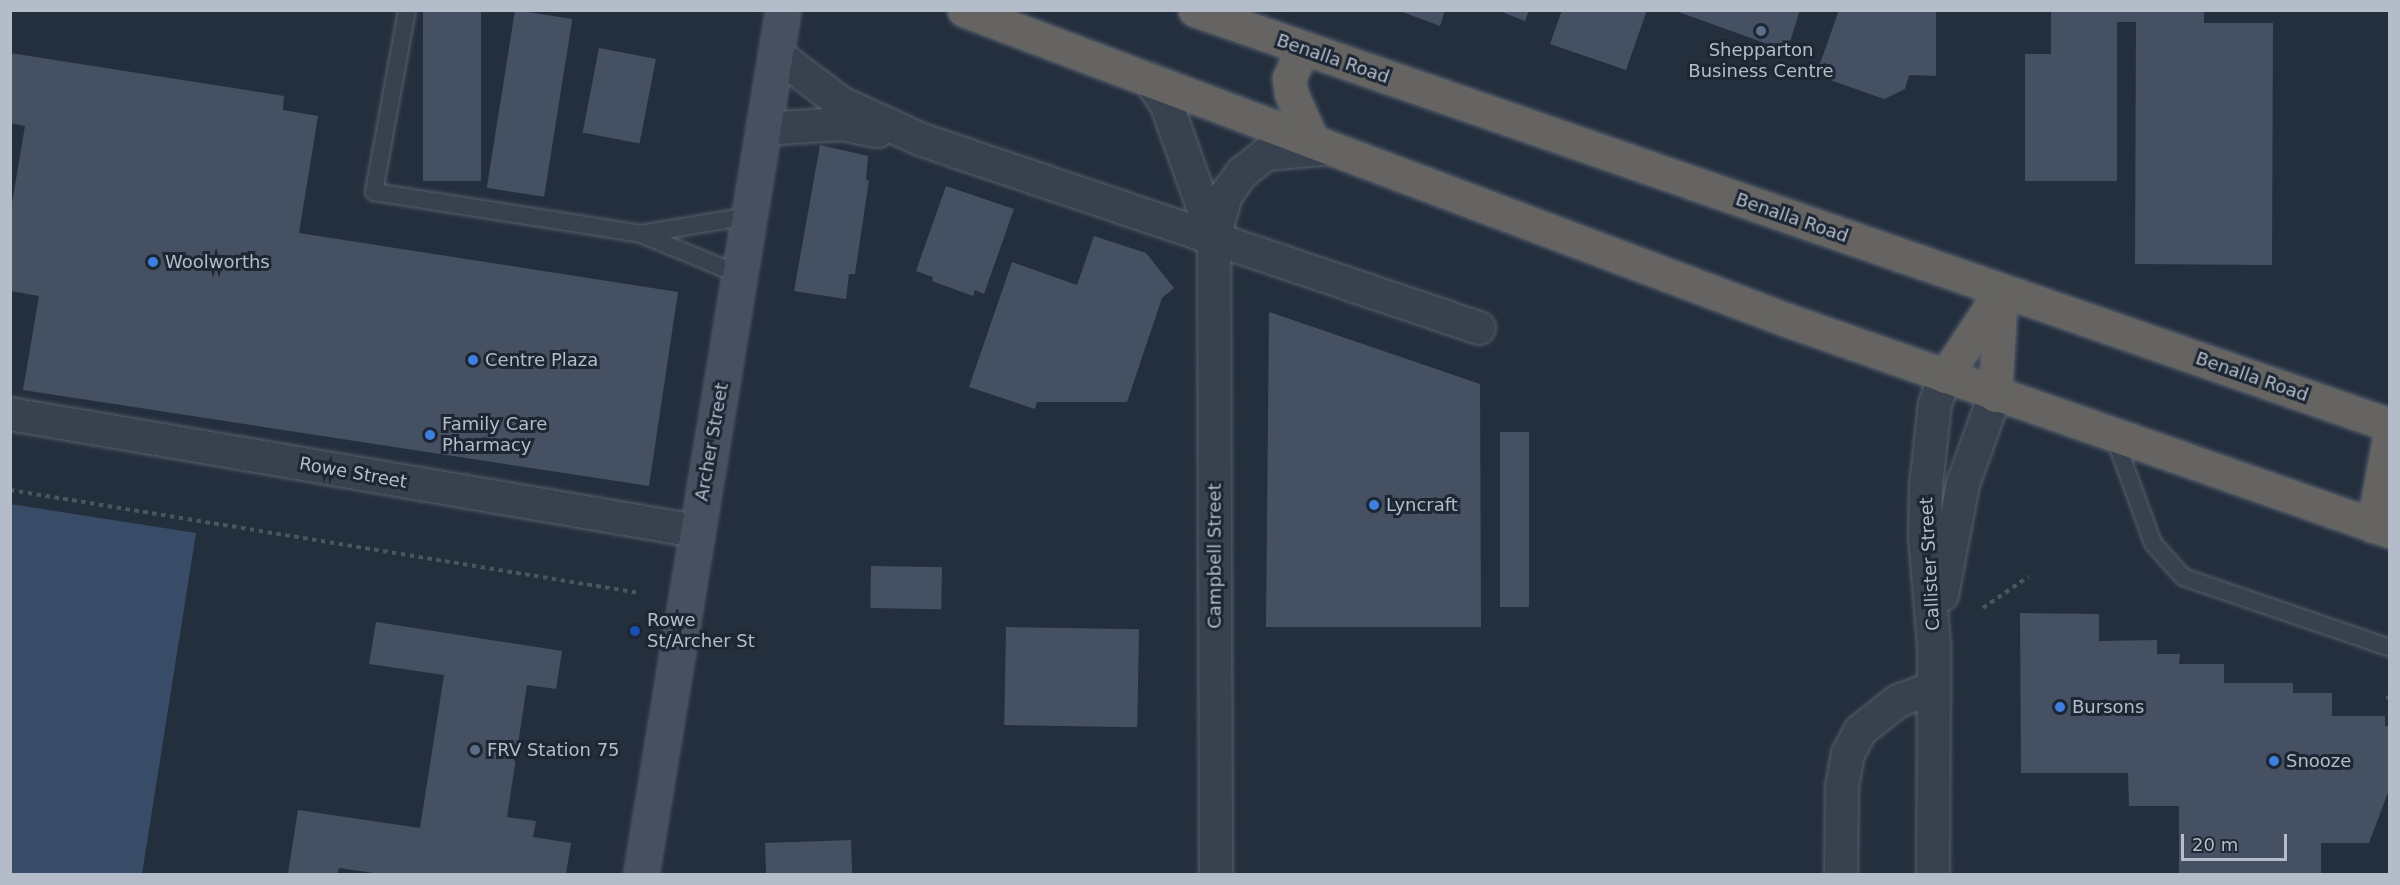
<!DOCTYPE html>
<html>
<head>
<meta charset="utf-8">
<style>
  body { margin:0 }
  #map { position:relative; width:2400px; height:885px; overflow:hidden; background:#242f3e; font-family:"DejaVu Sans",sans-serif }
  div>[style] { position:absolute }
  [style*='--x'] { left:calc(var(--x)*1px); top:calc(var(--y)*1px); width:calc(var(--w)*1px); rotate:calc(var(--a)*1deg) }
  .water>* { inset:0; background:#394c67 }
  .building>* { inset:0; background:#455162; transform-origin:0 0 }
  .path>* { height:4px; margin-top:-2px; transform-origin:0; background:repeating-linear-gradient(90deg,#44595c 0 4.5px,transparent 0 9px) }
  .roads { filter:drop-shadow(0 0 2px #565f6c) drop-shadow(0 0 2px #565f6c) }
  .service>* { height:16px; margin:-8px; padding:0 8px; transform-origin:8px; border-radius:8px; background:#38414e }
  .minor>* { height:32px; margin:-16px; padding:0 16px; transform-origin:16px; border-radius:16px; background:#38414e }
  .secondary>* { height:33px; margin:-16.5px; padding:0 16.5px; transform-origin:16.5px; border-radius:16.5px; background:#465061 }
  .trunk>* { height:33px; margin:-16.5px; padding:0 16.5px; transform-origin:16.5px; border-radius:16.5px; background:#656462 }
  .dots>* { width:16px; height:16px; translate:-50% -50%; box-sizing:border-box; border:3px solid #1d2633; border-radius:50% }
  span { translate:-50% -50%; white-space:nowrap; text-align:center; line-height:1.15; -webkit-text-stroke:6px #1d2633; paint-order:stroke }
  .poi-label { font-size:18px; color:#b4bcc9 }
  .left { translate:0 -50%; text-align:left }
  .street-label { font-size:18px; color:#b4bcc9 }
  .frame { position:absolute; inset:0; border:12px solid #b4bcc9; pointer-events:none }
  .scale { position:absolute; left:2181px; top:834px; width:106px; height:27px; box-sizing:border-box; border:3px solid #b4bcc9; border-top:0; padding-left:8px; font-size:18px; line-height:21px; white-space:nowrap; color:#b4bcc9; -webkit-text-stroke:4px #1d2633; paint-order:stroke }
</style>
</head>
<body>
<div id="map">
  <div class="water">
    <div style="clip-path:polygon(10px 504px,196px 533px,142px 874px,11px 874px)"></div>
  </div>
  <div class="building">
    <div style="left:423px;top:10px;width:58px;height:171px"></div>
    <div style="left:515px;top:10px;width:58px;height:180px;rotate:9deg"></div>
    <div style="clip-path:polygon(1397px 10px,1445px 10px,1440px 26px)"></div>
    <div style="clip-path:polygon(1497px 10px,1529px 10px,1525px 21px)"></div>
    <div style="clip-path:polygon(1562px 10px,1647px 10px,1626px 70px,1550px 44px)"></div>
    <div style="clip-path:polygon(1673px 10px,1800px 10px,1787px 51px)"></div>
    <div style="clip-path:polygon(1839px 10px,1936px 10px,1936px 76px,1909px 75px,1905px 89px,1884px 99px,1816px 75px)"></div>
    <div style="clip-path:polygon(2051px 10px,2204px 10px,2204px 23px,2273px 23px,2272px 265px,2135px 264px,2136px 22px,2117px 22px,2117px 181px,2025px 181px,2025px 54px,2051px 54px)"></div>
    <div style="left:599px;top:48px;width:58px;height:86px;rotate:11deg"></div>
    <div style="clip-path:polygon(10px 53px,284px 96px,283px 110px,318px 116px,299px 233px,678px 292px,649px 486px,23px 390px,39px 296px,10px 291px,10px 215px,25px 126px,10px 123px)"></div>
    <div style="clip-path:polygon(820px 145px,868px 156px,866px 180px,869px 180px,855px 274px,849px 274px,846px 299px,794px 291px)"></div>
    <div style="clip-path:polygon(946px 186px,1014px 209px,984px 294px,975px 290px,973px 296px,932px 281px,933px 277px,916px 271px)"></div>
    <div style="clip-path:polygon(1094px 236px,1146px 253px,1174px 288px,1162px 298px,1127px 402px,1037px 402px,1035px 409px,969px 387px,1012px 262px,1077px 285px)"></div>
    <div style="clip-path:polygon(1269px 312px,1480px 384px,1481px 627px,1266px 627px)"></div>
    <div style="left:1500px;top:432px;width:29px;height:175px"></div>
    <div style="left:871px;top:566px;width:71px;height:42px;rotate:1deg"></div>
    <div style="clip-path:polygon(2020px 613px,2099px 614px,2099px 641px,2157px 640px,2157px 654px,2180px 654px,2179px 664px,2224px 664px,2224px 683px,2293px 683px,2293px 693px,2332px 693px,2332px 716px,2385px 716px,2385px 726px,2390px 726px,2390px 787px,2369px 843px,2321px 843px,2321px 874px,2179px 874px,2179px 806px,2129px 806px,2128px 773px,2021px 773px)"></div>
    <div style="clip-path:polygon(376px 622px,562px 651px,556px 689px,527px 685px,507px 817px,536px 821px,533px 837px,571px 843px,566px 874px,381px 874px,339px 868px,337px 874px,288px 874px,298px 810px,420px 828px,444px 675px,369px 664px)"></div>
    <div style="left:1006px;top:627px;width:133px;height:98px;rotate:1deg"></div>
    <div style="left:851px;top:840px;width:34px;height:86px;rotate:88deg"></div>
  </div>
  <div class="path">
    <div style="--x:10;--y:490;--w:638;--a:9.29"></div>
    <div style="--x:1983;--y:608;--w:55;--a:-34.6"></div>
    <div style="--x:2387;--y:699;--w:4;--a:-45"></div>
  </div>
  <div class="roads">
    <div class="service">
      <div style="--x:407;--y:10;--w:185;--a:100.3"></div>
      <div style="--x:374;--y:192;--w:270;--a:8.9"></div>
      <div style="--x:641;--y:234;--w:107;--a:22.5"></div>
      <div style="--x:641;--y:234;--w:109;--a:-9.5"></div>
      <div style="--x:2114;--y:436;--w:114;--a:70"></div>
      <div style="--x:2153;--y:543;--w:45;--a:48.6"></div>
      <div style="--x:2183;--y:577;--w:219;--a:18.9"></div>
    </div>
    <div class="minor">
      <div style="--x:776;--y:54;--w:81;--a:37"></div>
      <div style="--x:841;--y:103;--w:89;--a:24.6"></div>
      <div style="--x:922;--y:140;--w:588;--a:18.65"></div>
      <div style="--x:1149;--y:79;--w:29;--a:55"></div>
      <div style="--x:1166;--y:103;--w:143;--a:70.4"></div>
      <div style="--x:763;--y:129;--w:80;--a:-3.6"></div>
      <div style="--x:843;--y:124;--w:35;--a:12"></div>
      <div style="--x:10;--y:414;--w:696;--a:9.68"></div>
      <div style="--x:1942;--y:595;--w:113;--a:-79.3"></div>
      <div style="--x:1963;--y:484;--w:95;--a:-70.2"></div>
      <div style="--x:1216;--y:874;--w:636;--a:-90.18"></div>
      <div style="--x:1214;--y:238;--w:45;--a:-74.4"></div>
      <div style="--x:1226;--y:195;--w:27;--a:-54"></div>
      <div style="--x:1242;--y:173;--w:31;--a:-38"></div>
      <div style="--x:1266;--y:154;--w:66;--a:-5.2"></div>
      <div style="--x:1841;--y:874;--w:87;--a:-89.3"></div>
      <div style="--x:1842;--y:787;--w:34;--a:-80"></div>
      <div style="--x:1848;--y:754;--w:26;--a:-62"></div>
      <div style="--x:1860;--y:731;--w:48;--a:-38.3"></div>
      <div style="--x:1898;--y:701;--w:38;--a:-20"></div>
      <div style="--x:1933;--y:874;--w:228;--a:-89.7"></div>
      <div style="--x:1934;--y:646;--w:110;--a:-94.7"></div>
      <div style="--x:1925;--y:536;--w:51;--a:-88.9"></div>
      <div style="--x:1926;--y:485;--w:81;--a:-83.7"></div>
      <div style="--x:1935;--y:404;--w:30;--a:-70"></div>
    </div>
    <div class="secondary">
      <div style="--x:641;--y:874;--w:876;--a:-80.67"></div>
    </div>
    <div class="trunk">
      <div style="--x:964;--y:10;--w:879;--a:20.64"></div>
      <div style="--x:1787;--y:320;--w:639;--a:19.29"></div>
      <div style="--x:1195;--y:10;--w:1265;--a:19.15"></div>
      <div style="--x:1310;--y:51;--w:12;--a:156"></div>
      <div style="--x:1299;--y:56;--w:24;--a:114"></div>
      <div style="--x:1289;--y:78;--w:15;--a:82"></div>
      <div style="--x:1291;--y:93;--w:51;--a:65.9"></div>
      <div style="--x:1945;--y:376;--w:100;--a:-56.5"></div>
      <div style="--x:1995;--y:395;--w:104;--a:-86.7"></div>
      <div style="--x:2373;--y:526;--w:95;--a:-79.6"></div>
    </div>
  </div>
  <div class="dots">
    <div style="left:1761px;top:31px;background:#5c6f8a"></div>
    <div style="left:153px;top:262px;background:#3f7fe0"></div>
    <div style="left:473px;top:360px;background:#3f7fe0"></div>
    <div style="left:430px;top:435px;background:#3f7fe0"></div>
    <div style="left:1374px;top:505px;background:#3f7fe0"></div>
    <div style="left:635px;top:631px;background:#1a4fb4"></div>
    <div style="left:2060px;top:707px;background:#3f7fe0"></div>
    <div style="left:475px;top:750px;background:#5c6f8a"></div>
    <div style="left:2274px;top:761px;background:#3f7fe0"></div>
  </div>
  <div class="poi-label">
    <span style="left:1761px;top:61px">Shepparton<br>Business Centre</span>
    <span class="left" style="left:165px;top:262px">Woolworths</span>
    <span class="left" style="left:485px;top:360px">Centre Plaza</span>
    <span class="left" style="left:442px;top:435px">Family Care<br>Pharmacy</span>
    <span class="left" style="left:1386px;top:505px">Lyncraft</span>
    <span class="left" style="left:647px;top:631px">Rowe<br>St/Archer St</span>
    <span class="left" style="left:2072px;top:707px">Bursons</span>
    <span class="left" style="left:487px;top:750px">FRV Station 75</span>
    <span class="left" style="left:2286px;top:761px">Snooze</span>
  </div>
  <div class="street-label">
    <span style="left:1333px;top:59px;rotate:19deg">Benalla Road</span>
    <span style="left:1792px;top:218px;rotate:19deg">Benalla Road</span>
    <span style="left:2252px;top:377px;rotate:19deg">Benalla Road</span>
    <span style="left:712px;top:442px;rotate:-80deg">Archer Street</span>
    <span style="left:353px;top:473px;rotate:10deg">Rowe Street</span>
    <span style="left:1215px;top:556px;rotate:-90deg">Campbell Street</span>
    <span style="left:1930px;top:564px;rotate:-93deg">Callister Street</span>
  </div>
  <div class="frame"></div>
  <div class="scale">20 m</div>
</div>
</body>
</html>
